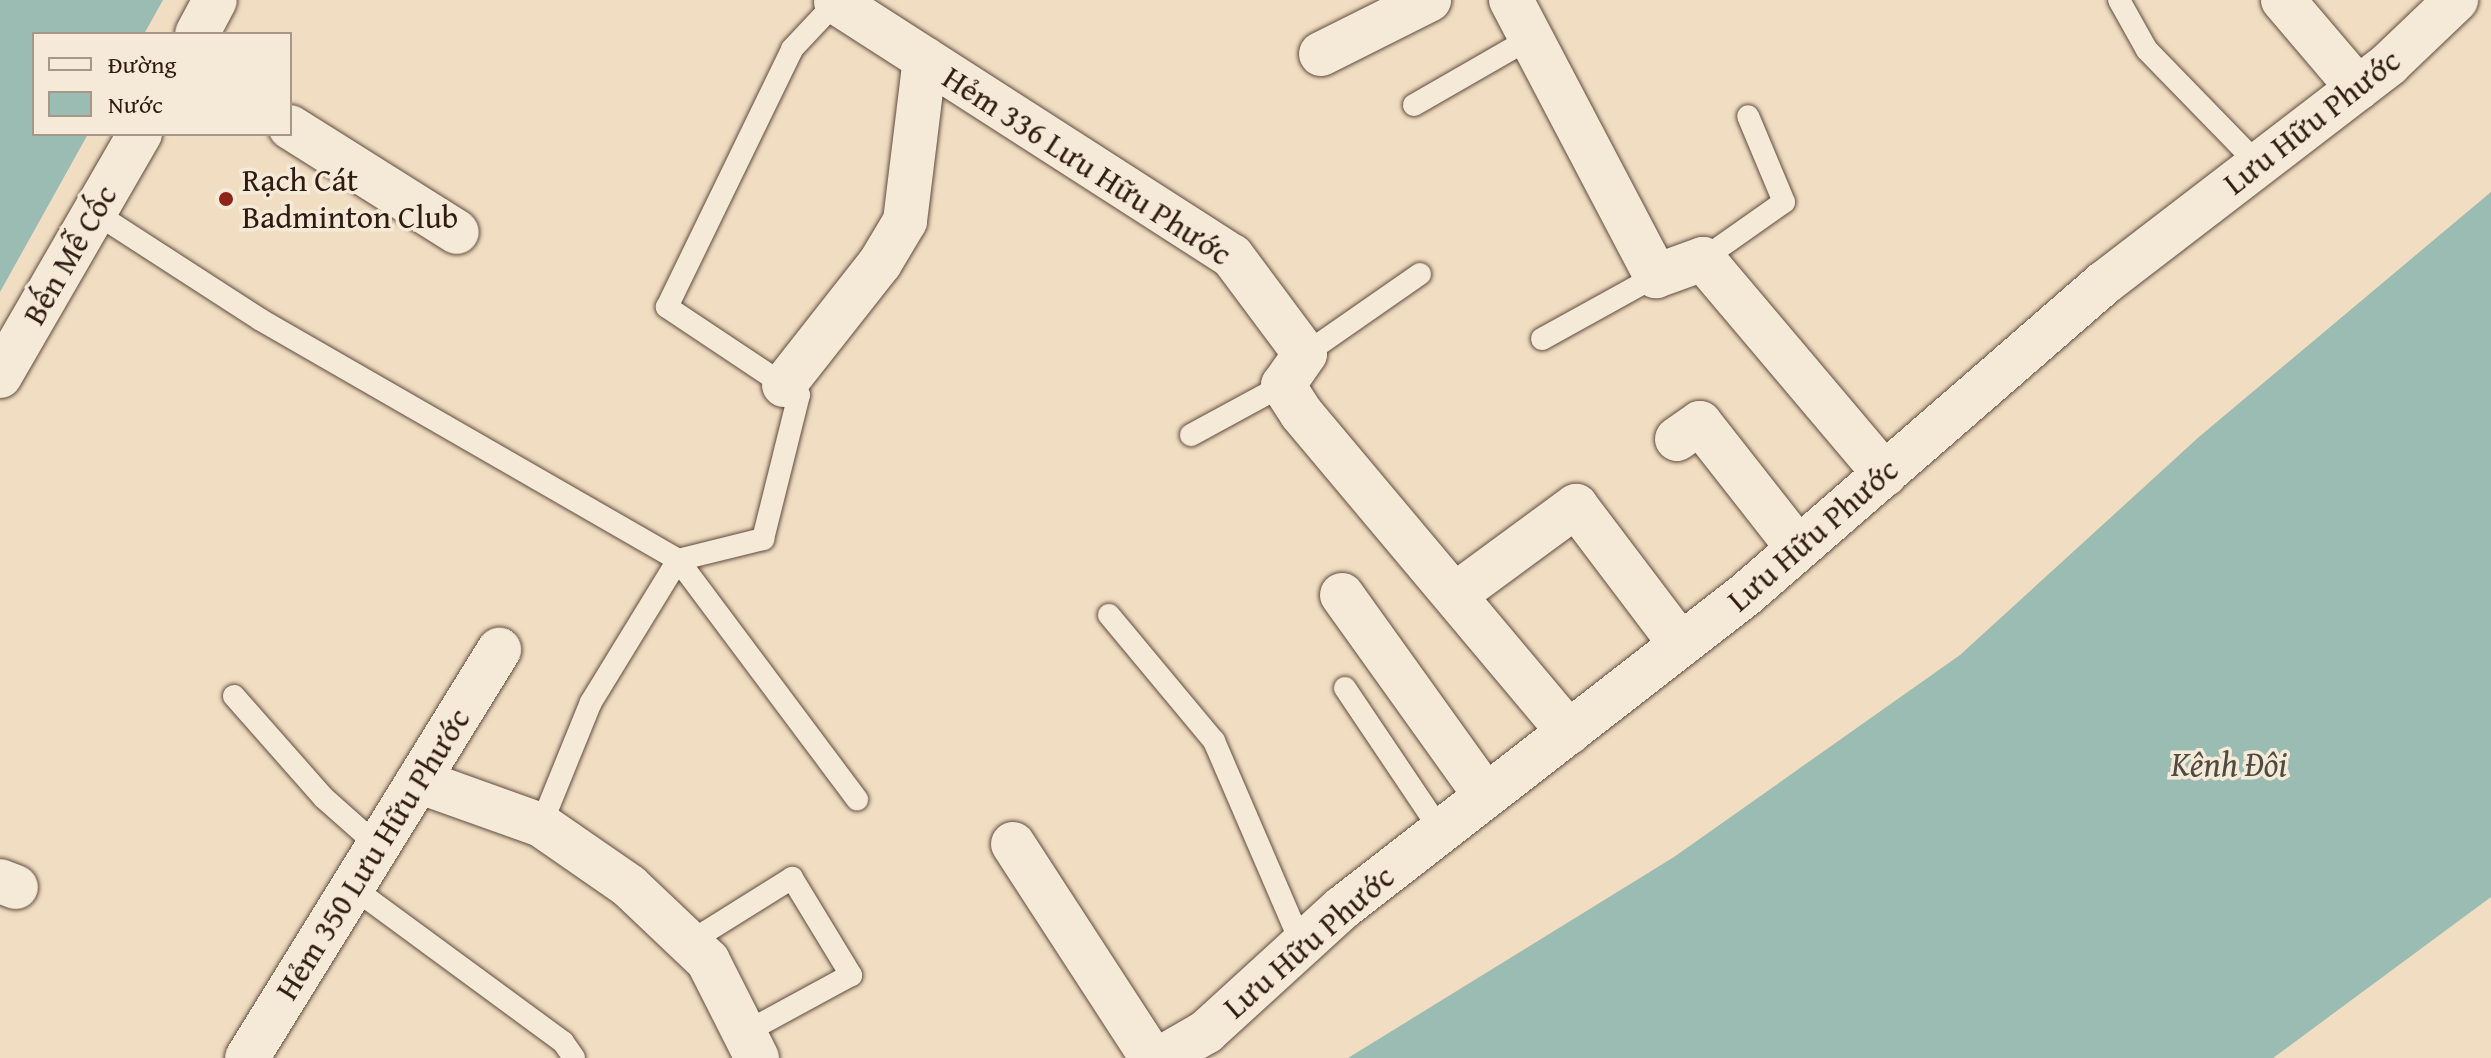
<!DOCTYPE html>
<html>
<head>
<meta charset="utf-8">
<style>
  body { margin:0 }
  #map { position:relative; width:2491px; height:1058px; overflow:hidden; background:#f0ddc2; font-family:"Gentium Book Plus",serif }
  div>[style] { position:absolute }
  [style*='--x'] { left:calc(var(--x)*1px); top:calc(var(--y)*1px); width:calc(var(--w)*1px); rotate:calc(var(--a)*1deg) }
  .water>* { inset:0; background:#9abcb2 }
  .roads { filter:drop-shadow(0 0 2px #604c3e) drop-shadow(0 0 2px #604c3e) }
  .service>* { height:22px; margin:-11px; padding:0 11px; transform-origin:11px; border-radius:11px; background:#f5e9d7 }
  .minor>* { height:44px; margin:-22px; padding:0 22px; transform-origin:22px; border-radius:22px; background:#f5e9d7 }
  .tertiary>* { height:44px; margin:-22px; padding:0 22px; transform-origin:22px; border-radius:22px; background:#f5e9d7 }
  .dots>* { width:22px; height:22px; translate:-50% -50%; box-sizing:border-box; border:4px solid #f5e9d7; border-radius:50% }
  span { translate:-50% -50%; white-space:nowrap; text-align:center; line-height:1.15; -webkit-text-stroke:7px #f5e9d7; paint-order:stroke }
  .street-label { font-size:32px; color:#301b12 }
  .poi-label { font-size:32px; color:#301b12 }
  .left { translate:0 -50%; text-align:left }
  .water-label { font-size:34px; color:#504b42; font-style:italic }
  .legend { position:absolute; left:32px; top:32px; width:260px; height:104px; box-sizing:border-box; background:#f5e9d7; border:2px solid #a69788; margin:0; padding:10px 14px; list-style:none; font-size:24px; color:#301b12 }
  .legend li { display:flex; align-items:center; gap:16px; height:40px }
  .legend b { width:40px; border:2px solid #a69788 }
</style>
</head>
<body>
<div id="map">
  <div class="water">
    <div style="clip-path:polygon(0 0,163px 0,144px 34px,34px 34px,34px 134px,88px 134px,0 292px)"></div>
    <div style="clip-path:polygon(2491px 192px,2491px 897px,2273px 1058px,1348px 1058px,1674px 857px,1960px 655px,2200px 436px)"></div>
  </div>
  <div class="roads">
    <div class="service">
      <div style="--x:2119;--y:0;--w:57;--a:60.8"></div>
      <div style="--x:2147;--y:50;--w:161;--a:45.8"></div>
      <div style="--x:1414;--y:105;--w:130;--a:-29.9"></div>
      <div style="--x:94;--y:212;--w:199;--a:32.9"></div>
      <div style="--x:261;--y:320;--w:481;--a:29.9"></div>
      <div style="--x:678;--y:560;--w:299;--a:53.2"></div>
      <div style="--x:1703;--y:259;--w:99;--a:-35.1"></div>
      <div style="--x:1784;--y:202;--w:93;--a:-112.7"></div>
      <div style="--x:1542;--y:339;--w:130;--a:-28.9"></div>
      <div style="--x:1305;--y:354;--w:140;--a:-34.8"></div>
      <div style="--x:1191;--y:435;--w:105;--a:-28.5"></div>
      <div style="--x:1109;--y:615;--w:164;--a:50.2"></div>
      <div style="--x:1214;--y:741;--w:222;--a:66.7"></div>
      <div style="--x:1345;--y:688;--w:172;--a:56.1"></div>
      <div style="--x:234;--y:696;--w:136;--a:48.6"></div>
      <div style="--x:324;--y:798;--w:71;--a:41.6"></div>
      <div style="--x:541;--y:825;--w:133;--a:-67.9"></div>
      <div style="--x:591;--y:702;--w:167;--a:-58.5"></div>
      <div style="--x:678;--y:560;--w:88;--a:-13.9"></div>
      <div style="--x:763;--y:539;--w:148;--a:-76"></div>
      <div style="--x:799;--y:395;--w:159;--a:-146.3"></div>
      <div style="--x:667;--y:307;--w:287;--a:-64.1"></div>
      <div style="--x:792;--y:49;--w:67;--a:-46.8"></div>
      <div style="--x:352;--y:887;--w:262;--a:36.3"></div>
      <div style="--x:563;--y:1042;--w:19;--a:55"></div>
      <div style="--x:688;--y:943;--w:123;--a:-32"></div>
      <div style="--x:792;--y:878;--w:114;--a:58.7"></div>
      <div style="--x:851;--y:975;--w:122;--a:151.5"></div>
    </div>
    <div class="minor">
      <div style="--x:1511;--y:0;--w:312;--a:62.3"></div>
      <div style="--x:1656;--y:276;--w:50;--a:-19.9"></div>
      <div style="--x:1703;--y:259;--w:282;--a:49.8"></div>
      <div style="--x:2283;--y:0;--w:116;--a:49.6"></div>
      <div style="--x:836;--y:2;--w:470;--a:32.7"></div>
      <div style="--x:1232;--y:256;--w:122;--a:53.3"></div>
      <div style="--x:1305;--y:354;--w:38;--a:125"></div>
      <div style="--x:1283;--y:385;--w:33;--a:57"></div>
      <div style="--x:1301;--y:413;--w:417;--a:50"></div>
      <div style="--x:1321;--y:54;--w:121;--a:-26.6"></div>
      <div style="--x:290;--y:127;--w:197;--a:32.2"></div>
      <div style="--x:784;--y:385;--w:155;--a:-51.8"></div>
      <div style="--x:880;--y:263;--w:49;--a:-59.2"></div>
      <div style="--x:905;--y:221;--w:163;--a:-83"></div>
      <div style="--x:1677;--y:439;--w:28;--a:-35"></div>
      <div style="--x:1700;--y:423;--w:159;--a:51.9"></div>
      <div style="--x:1456;--y:594;--w:149;--a:-36.3"></div>
      <div style="--x:1576;--y:506;--w:174;--a:52.9"></div>
      <div style="--x:1342;--y:595;--w:247;--a:54.4"></div>
      <div style="--x:418;--y:781;--w:131;--a:19.7"></div>
      <div style="--x:541;--y:825;--w:107;--a:34.7"></div>
      <div style="--x:629;--y:886;--w:109;--a:43.5"></div>
      <div style="--x:708;--y:961;--w:109;--a:63.2"></div>
      <div style="--x:1013;--y:844;--w:255;--a:57"></div>
      <div style="--x:0;--y:881;--w:17;--a:21"></div>
      <div style="--x:247;--y:1058;--w:480;--a:-58.3"></div>
    </div>
    <div class="tertiary">
      <div style="--x:197;--y:34;--w:38;--a:-62"></div>
      <div style="--x:0;--y:376;--w:280;--a:-60"></div>
      <div style="--x:1161;--y:1058;--w:52;--a:-30"></div>
      <div style="--x:1206;--y:1032;--w:184;--a:-42.4"></div>
      <div style="--x:1342;--y:908;--w:510;--a:-37.84"></div>
      <div style="--x:1745;--y:595;--w:476;--a:-41"></div>
      <div style="--x:2104;--y:283;--w:359;--a:-37.5"></div>
      <div style="--x:2389;--y:64;--w:93;--a:-43.7"></div>
    </div>
  </div>
  <div class="dots">
    <div style="left:226px;top:199px;background:#8f2418"></div>
  </div>
  <div class="street-label">
    <span style="left:2312px;top:122px;rotate:-38deg">Lưu Hữu Phước</span>
    <span style="left:1087px;top:166px;rotate:33deg">Hẻm 336 Lưu Hữu Phước</span>
    <span style="left:70px;top:255px;rotate:-60deg">Bến Mễ Cốc</span>
    <span style="left:1813px;top:535px;rotate:-41deg">Lưu Hữu Phước</span>
    <span style="left:373px;top:854px;rotate:-58deg">Hẻm 350 Lưu Hữu Phước</span>
    <span style="left:1309px;top:942px;rotate:-41deg">Lưu Hữu Phước</span>
  </div>
  <div class="poi-label">
    <span class="left" style="left:242px;top:199px">Rạch Cát<br>Badminton Club</span>
  </div>
  <div class="water-label">
    <span style="left:2229px;top:764px">Kênh Đôi</span>
  </div>
  <ul class="legend">
  <li><b style="height:10px;background:#f5e9d7"></b>Đường</li>
  <li><b style="height:22px;background:#9abcb2"></b>Nước</li>
  </ul>
</div>
</body>
</html>
